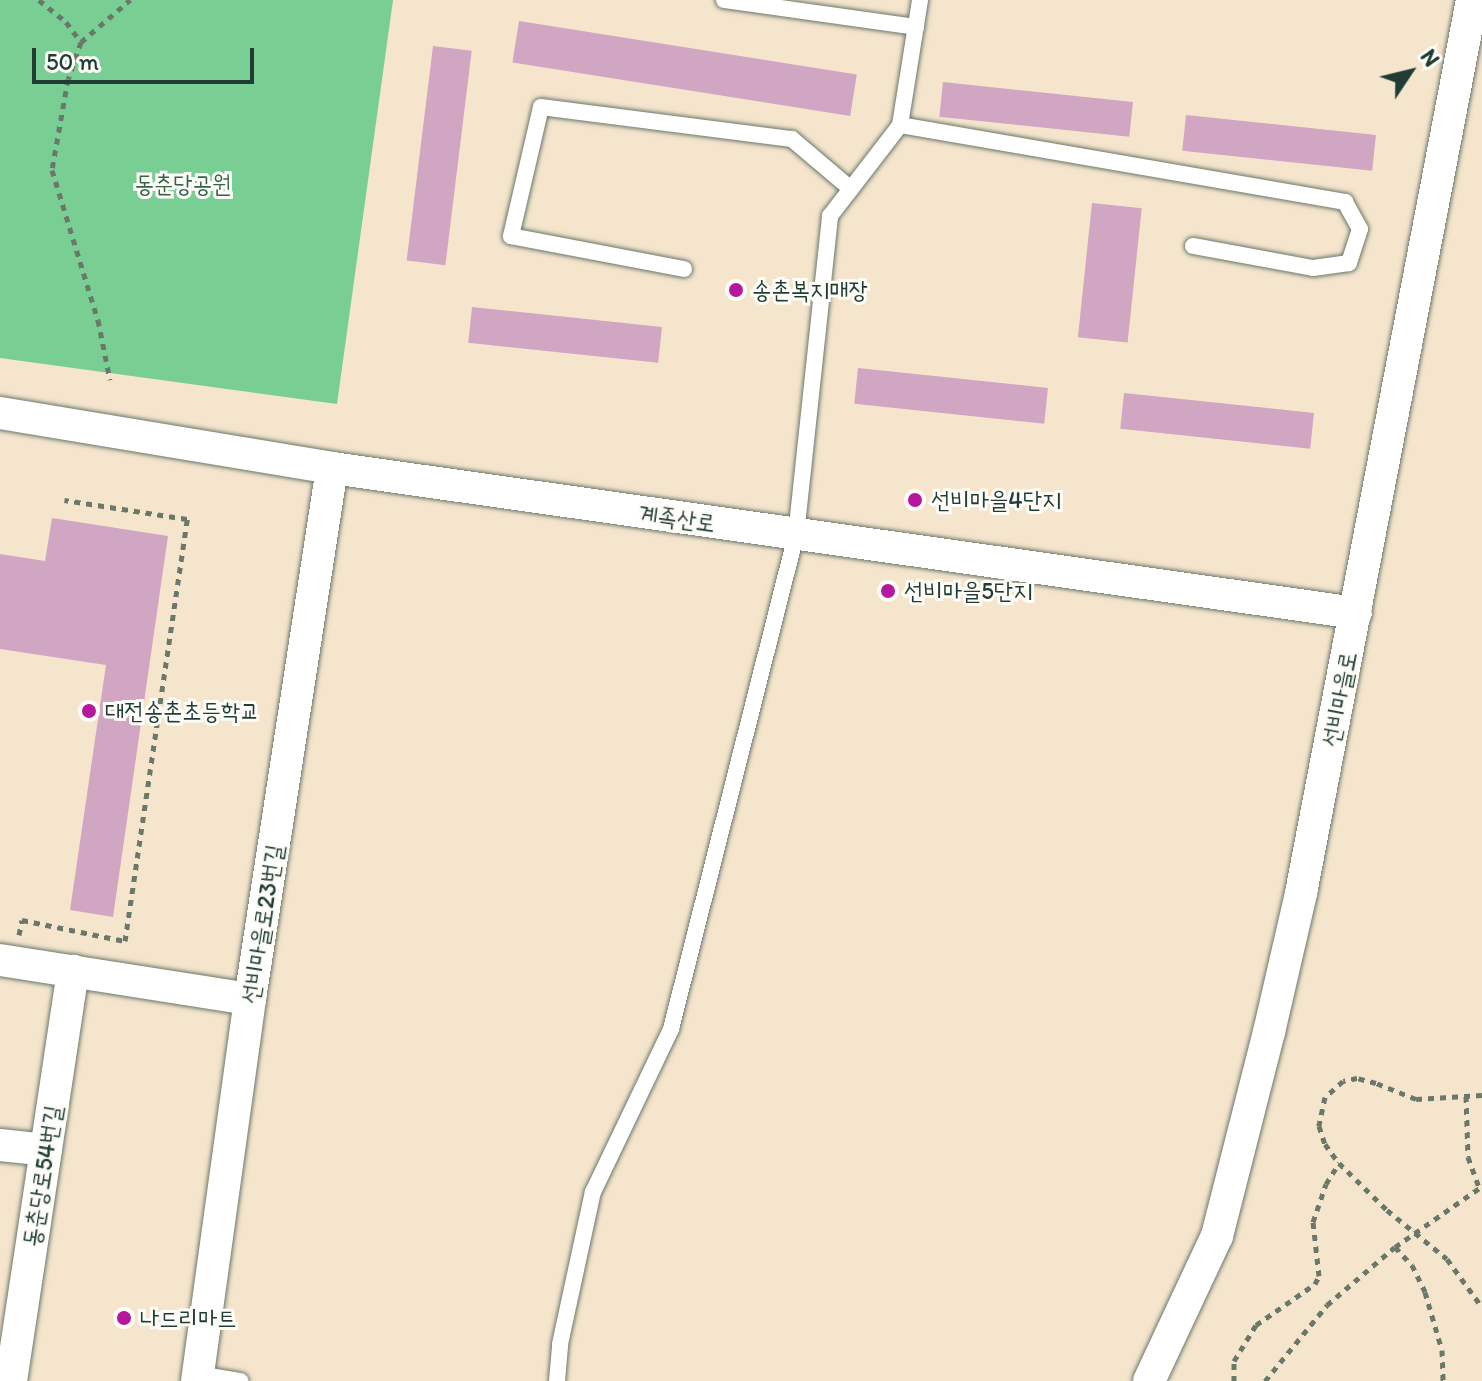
<!DOCTYPE html>
<html>
<head>
<meta charset="utf-8">
<style>
  body { margin:0 }
  #map { position:relative; width:1482px; height:1381px; overflow:hidden; background:#f5e5cd; font-family:Itim,"Poor Story",sans-serif }
  div>[style] { position:absolute }
  [style*='--x'] { left:calc(var(--x)*1px); top:calc(var(--y)*1px); width:calc(var(--w)*1px); rotate:calc(var(--a)*1deg) }
  .green>* { inset:0; background:#79cf93 }
  .building>* { inset:0; background:#d1a6c3; transform-origin:0 0 }
  .path>* { height:5px; margin-top:-2.5px; transform-origin:0; background:repeating-linear-gradient(90deg,#6a786a 0 6px,transparent 0 12px) }
  .roads { filter:drop-shadow(0 0 2px #6a786a) drop-shadow(0 0 2px #6a786a) }
  .lane>* { height:16px; margin:-8px; padding:0 8px; transform-origin:8px; border-radius:8px; background:#fff }
  .street>* { height:32px; margin:-16px; padding:0 16px; transform-origin:16px; border-radius:16px; background:#fff }
  .dots>* { width:22px; height:22px; translate:-50% -50%; box-sizing:border-box; border:4px solid #fdfcf7; border-radius:50% }
  span { translate:-50% -50%; white-space:nowrap; text-align:center; line-height:1.15; -webkit-text-stroke:6px #fdfcf7; paint-order:stroke }
  .park-label { font-size:24px; color:#36624c }
  .poi-label { font-size:24px; color:#1f3d34 }
  .left { translate:0 -50%; text-align:left }
  .street-label { font-size:24px; color:#1f3d34 }
  .north { position:absolute; left:1370px; top:32px; width:80px; height:80px; -webkit-text-stroke:6px #fdfcf7; paint-order:stroke; rotate:55deg; font-size:22px; font-weight:700; line-height:32px; text-align:center; color:#1f3d34 }
  .north::after { content:''; display:block; margin:auto; width:28px; height:36px; background:#1f3d34; clip-path:polygon(50% 0,100% 100%,50% 72%,0 100%) }
  .scale { position:absolute; left:32px; top:48px; width:222px; height:36px; box-sizing:border-box; border:4px solid #1f3d34; border-top:0; padding-left:10px; font-size:24px; line-height:28px; white-space:nowrap; color:#1f3d34; -webkit-text-stroke:6px #fdfcf7; paint-order:stroke }
</style>
</head>
<body>
<div id="map">
  <div class="green">
    <div style="clip-path:polygon(0 0,393px 0,337px 404px,0 358px)"></div>
  </div>
  <div class="building">
    <div style="left:519px;top:21px;width:342px;height:42px;rotate:9deg"></div>
    <div style="left:433px;top:46px;width:39px;height:216px;rotate:7deg"></div>
    <div style="left:943px;top:82px;width:191px;height:35px;rotate:6deg"></div>
    <div style="left:1186px;top:115px;width:191px;height:36px;rotate:6deg"></div>
    <div style="left:1092px;top:203px;width:50px;height:135px;rotate:6deg"></div>
    <div style="left:472px;top:307px;width:191px;height:36px;rotate:6deg"></div>
    <div style="left:858px;top:368px;width:191px;height:36px;rotate:6deg"></div>
    <div style="left:1124px;top:393px;width:191px;height:36px;rotate:6deg"></div>
    <div style="clip-path:polygon(52px 518px,168px 536px,113px 917px,70px 910px,106px 665px,0 649px,0 554px,45px 561px)"></div>
  </div>
  <div class="path">
    <div style="--x:39;--y:0;--w:35;--a:39"></div>
    <div style="--x:66;--y:22;--w:25;--a:53"></div>
    <div style="--x:81;--y:42;--w:39;--a:109"></div>
    <div style="--x:68;--y:79;--w:92;--a:100"></div>
    <div style="--x:52;--y:170;--w:157;--a:73"></div>
    <div style="--x:98;--y:320;--w:61;--a:78.7"></div>
    <div style="--x:81;--y:42;--w:65;--a:-40.6"></div>
    <div style="--x:19;--y:935;--w:15;--a:-79"></div>
    <div style="--x:22;--y:920;--w:105;--a:11.5"></div>
    <div style="--x:125;--y:941;--w:427;--a:-81.6"></div>
    <div style="--x:187;--y:519;--w:124;--a:-171.2"></div>
    <div style="--x:1482;--y:1095;--w:66;--a:176.5"></div>
    <div style="--x:1416;--y:1099;--w:43;--a:-158.2"></div>
    <div style="--x:1376;--y:1083;--w:20;--a:-165"></div>
    <div style="--x:1357;--y:1078;--w:14;--a:168"></div>
    <div style="--x:1343;--y:1081;--w:24;--a:138"></div>
    <div style="--x:1325;--y:1097;--w:30;--a:102"></div>
    <div style="--x:1319;--y:1126;--w:19;--a:72"></div>
    <div style="--x:1325;--y:1144;--w:24;--a:54"></div>
    <div style="--x:1339;--y:1163;--w:67;--a:44.4"></div>
    <div style="--x:1387;--y:1210;--w:77;--a:39.2"></div>
    <div style="--x:1447;--y:1259;--w:59;--a:53.9"></div>
    <div style="--x:1466;--y:1096;--w:61;--a:88.1"></div>
    <div style="--x:1468;--y:1157;--w:32;--a:70"></div>
    <div style="--x:1395;--y:1247;--w:25;--a:47"></div>
    <div style="--x:1412;--y:1265;--w:30;--a:64"></div>
    <div style="--x:1425;--y:1292;--w:60;--a:73.7"></div>
    <div style="--x:1442;--y:1350;--w:31;--a:88"></div>
    <div style="--x:1234;--y:1381;--w:20;--a:-90"></div>
    <div style="--x:1234;--y:1361;--w:42;--a:-58.6"></div>
    <div style="--x:1256;--y:1325;--w:72;--a:-34.8"></div>
    <div style="--x:1315;--y:1284;--w:9;--a:-63"></div>
    <div style="--x:1319;--y:1276;--w:54;--a:-96.3"></div>
    <div style="--x:1313;--y:1222;--w:40;--a:-71.1"></div>
    <div style="--x:1326;--y:1184;--w:25;--a:-58"></div>
    <div style="--x:1265;--y:1381;--w:98;--a:-50.8"></div>
    <div style="--x:1327;--y:1305;--w:89;--a:-40.5"></div>
    <div style="--x:1395;--y:1247;--w:106;--a:-35"></div>
  </div>
  <div class="roads">
    <div class="lane">
      <div style="--x:724;--y:0;--w:194;--a:8"></div>
      <div style="--x:900;--y:125;--w:452;--a:9.8"></div>
      <div style="--x:1345;--y:202;--w:31;--a:61"></div>
      <div style="--x:1360;--y:229;--w:36;--a:108"></div>
      <div style="--x:1349;--y:263;--w:36;--a:172"></div>
      <div style="--x:1313;--y:268;--w:122;--a:-169.6"></div>
      <div style="--x:684;--y:269;--w:176;--a:-169.2"></div>
      <div style="--x:511;--y:236;--w:132;--a:-76.9"></div>
      <div style="--x:541;--y:107;--w:253;--a:7.3"></div>
      <div style="--x:792;--y:139;--w:77;--a:40.3"></div>
      <div style="--x:198;--y:1374;--w:43;--a:9.5"></div>
      <div style="--x:557;--y:1381;--w:37;--a:-85"></div>
      <div style="--x:560;--y:1344;--w:156;--a:-77.8"></div>
      <div style="--x:593;--y:1192;--w:181;--a:-64.4"></div>
      <div style="--x:671;--y:1029;--w:510;--a:-75.8"></div>
      <div style="--x:796;--y:535;--w:321;--a:-83.9"></div>
      <div style="--x:830;--y:216;--w:115;--a:-52.4"></div>
      <div style="--x:900;--y:125;--w:127;--a:-80.9"></div>
    </div>
    <div class="street">
      <div style="--x:0;--y:413;--w:337;--a:9.4"></div>
      <div style="--x:332;--y:468;--w:1034;--a:8.06"></div>
      <div style="--x:0;--y:960;--w:253;--a:8.9"></div>
      <div style="--x:0;--y:1145;--w:46;--a:6.2"></div>
      <div style="--x:11;--y:1381;--w:415;--a:-81.4"></div>
      <div style="--x:197;--y:1381;--w:386;--a:-82.1"></div>
      <div style="--x:250;--y:999;--w:537;--a:-81.22"></div>
      <div style="--x:1149;--y:1381;--w:160;--a:-64.9"></div>
      <div style="--x:1217;--y:1236;--w:211;--a:-75.7"></div>
      <div style="--x:1269;--y:1032;--w:143;--a:-77"></div>
      <div style="--x:1301;--y:893;--w:909;--a:-79.16"></div>
    </div>
  </div>
  <div class="dots">
    <div style="left:736px;top:290px;background:#b5179e"></div>
    <div style="left:915px;top:500px;background:#b5179e"></div>
    <div style="left:888px;top:591px;background:#b5179e"></div>
    <div style="left:89px;top:711px;background:#b5179e"></div>
    <div style="left:124px;top:1318px;background:#b5179e"></div>
  </div>
  <div class="park-label">
    <span style="left:183px;top:184px">동춘당공원</span>
  </div>
  <div class="poi-label">
    <span class="left" style="left:752px;top:290px">송촌복지매장</span>
    <span class="left" style="left:931px;top:500px">선비마을4단지</span>
    <span class="left" style="left:904px;top:591px">선비마을5단지</span>
    <span class="left" style="left:105px;top:711px">대전송촌초등학교</span>
    <span class="left" style="left:140px;top:1318px">나드리마트</span>
  </div>
  <div class="street-label">
    <span style="left:677px;top:518px;rotate:8deg">계족산로</span>
    <span style="left:1339px;top:699px;rotate:-79deg">선비마을로</span>
    <span style="left:262px;top:924px;rotate:-81deg">선비마을로23번길</span>
    <span style="left:42px;top:1176px;rotate:-81deg">동춘당로54번길</span>
  </div>
  <div class="north">N</div>
  <div class="scale">50 m</div>
</div>
</body>
</html>
